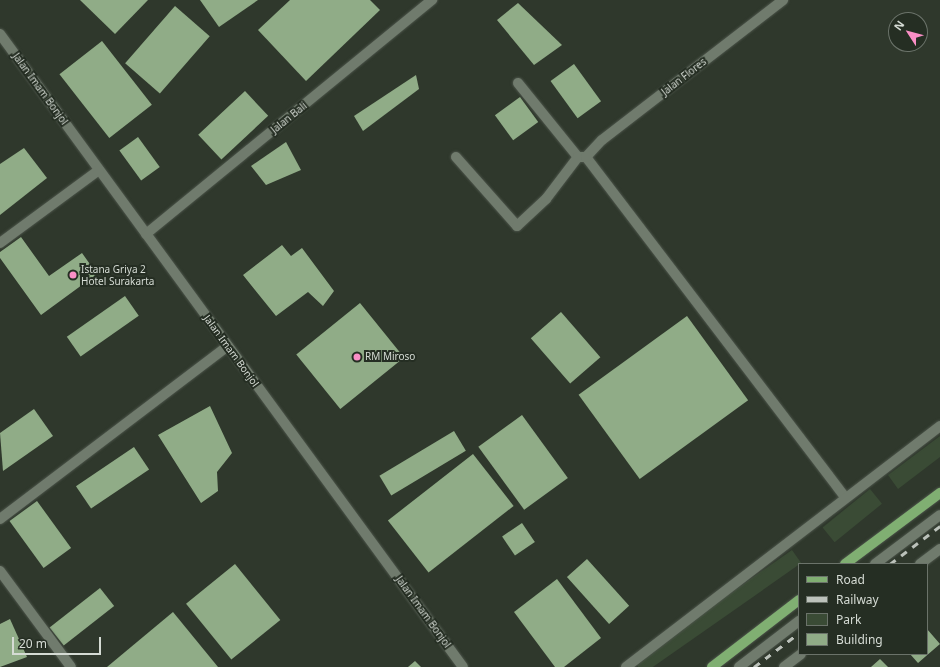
<!DOCTYPE html>
<html>
<head>
<meta charset="utf-8">
<style>
  body { margin:0 }
  #map { position:relative; width:940px; height:667px; overflow:hidden; background:#2f382c; font-family:"Noto Sans",sans-serif }
  div>[style] { position:absolute }
  [style*='--x'] { left:calc(var(--x)*1px); top:calc(var(--y)*1px); width:calc(var(--w)*1px); rotate:calc(var(--a)*1deg) }
  .green>* { inset:0; background:#3a4b35; transform-origin:0 0 }
  .building>* { inset:0; background:#90ac87; transform-origin:0 0 }
  .roads { filter:drop-shadow(0 0 1px #4c544a) drop-shadow(0 0 1px #4c544a) }
  .minor>* { height:10px; margin:-5px; padding:0 5px; transform-origin:5px; border-radius:5px; background:#707b6d }
  .major>* { height:10px; margin:-5px; padding:0 5px; transform-origin:5px; border-radius:5px; background:#80af72 }
  .rail>* { height:3px; margin-top:-1.5px; transform-origin:0; background:repeating-linear-gradient(90deg,#bcc2bb 0 7px,transparent 0 14px) }
  .dots>* { width:11px; height:11px; translate:-50% -50%; box-sizing:border-box; border:2px solid #252e23; border-radius:50% }
  span { translate:-50% -50%; white-space:nowrap; text-align:center; line-height:1.15; -webkit-text-stroke:4px #252e23; paint-order:stroke }
  .street-label { font-size:10px; color:#d5dbd4 }
  .poi-label { font-size:10px; color:#d5dbd4 }
  .left { translate:0 -50%; text-align:left }
  .legend { position:absolute; left:798px; top:563px; width:130px; height:92px; box-sizing:border-box; background:#252e23; border:1px solid #6b736a; margin:0; padding:5px 7px; list-style:none; font-size:12px; color:#d5dbd4 }
  .legend li { display:flex; align-items:center; gap:8px; height:20px }
  .legend b { width:20px; border:1px solid #6b736a }
  .north { position:absolute; left:888px; top:12px; width:40px; height:40px; box-sizing:border-box; background:#252e23; border:1px solid #6b736a; border-radius:50%; rotate:306deg; font-size:11px; font-weight:700; line-height:16px; text-align:center; color:#d5dbd4 }
  .north::after { content:''; display:block; margin:auto; width:14px; height:18px; background:#fa8fc6; clip-path:polygon(50% 0,100% 100%,50% 72%,0 100%) }
  .scale { position:absolute; left:12px; top:637px; width:89px; height:18px; box-sizing:border-box; border:2px solid #d5dbd4; border-top:0; padding-left:5px; font-size:12px; line-height:14px; white-space:nowrap; color:#d5dbd4; -webkit-text-stroke:3px #252e23; paint-order:stroke }
</style>
</head>
<body>
<div id="map">
  <div class="green">
    <div style="clip-path:polygon(940px 436px,940px 457px,898px 489px,888px 475px)"></div>
    <div style="left:870px;top:489px;width:19px;height:61px;rotate:51deg"></div>
    <div style="left:792px;top:550px;width:16px;height:193px;rotate:55deg"></div>
  </div>
  <div class="building">
    <div style="clip-path:polygon(80px 0,148px 0,115px 34px)"></div>
    <div style="clip-path:polygon(200px 0,258px 0,219px 27px)"></div>
    <div style="clip-path:polygon(290px 0,370px 0,380px 10px,306px 81px,258px 30px)"></div>
    <div style="clip-path:polygon(518px 3px,562px 45px,534px 65px,497px 20px)"></div>
    <div style="left:175px;top:6px;width:46px;height:76px;rotate:41deg"></div>
    <div style="left:102px;top:41px;width:81px;height:54px;rotate:52deg"></div>
    <div style="left:574px;top:64px;width:46px;height:29px;rotate:54deg"></div>
    <div style="clip-path:polygon(416px 75px,419px 89px,363px 131px,354px 116px)"></div>
    <div style="left:245px;top:91px;width:34px;height:64px;rotate:47deg"></div>
    <div style="left:520px;top:97px;width:31px;height:31px;rotate:54deg"></div>
    <div style="left:138px;top:137px;width:37px;height:23px;rotate:54deg"></div>
    <div style="clip-path:polygon(286px 142px,301px 170px,266px 185px,251px 166px)"></div>
    <div style="clip-path:polygon(24px 148px,47px 178px,0 215px,0 164px)"></div>
    <div style="clip-path:polygon(21px 237px,49px 276px,82px 253px,97px 274px,41px 315px,0 258px,0 252px)"></div>
    <div style="clip-path:polygon(282px 245px,291px 256px,302px 248px,334px 291px,323px 306px,308px 292px,276px 316px,243px 275px)"></div>
    <div style="left:125px;top:296px;width:24px;height:71px;rotate:55deg"></div>
    <div style="left:360px;top:303px;width:70px;height:82px;rotate:51deg"></div>
    <div style="left:561px;top:312px;width:60px;height:40px;rotate:49deg"></div>
    <div style="left:687px;top:316px;width:104px;height:134px;rotate:54deg"></div>
    <div style="clip-path:polygon(210px 406px,232px 453px,217px 472px,218px 491px,201px 503px,158px 435px)"></div>
    <div style="clip-path:polygon(34px 409px,53px 436px,3px 471px,0 433px)"></div>
    <div style="left:522px;top:415px;width:78px;height:54px;rotate:54deg"></div>
    <div style="left:454px;top:431px;width:23px;height:87px;rotate:59deg"></div>
    <div style="left:134px;top:447px;width:27px;height:70px;rotate:56deg"></div>
    <div style="left:473px;top:454px;width:66px;height:108px;rotate:52deg"></div>
    <div style="left:37px;top:501px;width:58px;height:34px;rotate:54deg"></div>
    <div style="left:522px;top:523px;width:23px;height:24px;rotate:56deg"></div>
    <div style="left:587px;top:559px;width:63px;height:27px;rotate:48deg"></div>
    <div style="left:235px;top:564px;width:72px;height:63px;rotate:51deg"></div>
    <div style="clip-path:polygon(557px 579px,601px 638px,564px 667px,555px 667px,514px 612px)"></div>
    <div style="left:100px;top:588px;width:23px;height:64px;rotate:52deg"></div>
    <div style="clip-path:polygon(173px 612px,218px 667px,107px 667px)"></div>
    <div style="clip-path:polygon(10px 619px,27px 657px,0 667px,0 624px)"></div>
    <div style="clip-path:polygon(927px 629px,940px 644px,918px 663px,910px 654px,927px 654px)"></div>
    <div style="clip-path:polygon(880px 659px,888px 667px,871px 667px)"></div>
    <div style="clip-path:polygon(415px 661px,421px 667px,408px 667px)"></div>
  </div>
  <div class="roads">
    <div class="minor">
      <div style="--x:0;--y:34;--w:784;--a:53.82"></div>
      <div style="--x:518;--y:83;--w:95;--a:51"></div>
      <div style="--x:578;--y:157;--w:6;--a:0"></div>
      <div style="--x:456;--y:157;--w:92;--a:48.5"></div>
      <div style="--x:517;--y:226;--w:40;--a:-43"></div>
      <div style="--x:546;--y:199;--w:53;--a:-52.7"></div>
      <div style="--x:586;--y:157;--w:427;--a:52.7"></div>
      <div style="--x:586;--y:157;--w:23;--a:-47"></div>
      <div style="--x:602;--y:140;--w:229;--a:-37.7"></div>
      <div style="--x:146;--y:234;--w:370;--a:-39.3"></div>
      <div style="--x:0;--y:243;--w:123;--a:-36.4"></div>
      <div style="--x:0;--y:519;--w:286;--a:-37.2"></div>
      <div style="--x:875;--y:564;--w:81;--a:-37"></div>
      <div style="--x:920;--y:564;--w:25;--a:-37"></div>
      <div style="--x:0;--y:571;--w:119;--a:53.5"></div>
      <div style="--x:626;--y:667;--w:396;--a:-37.5"></div>
      <div style="--x:739;--y:667;--w:76;--a:-37.5"></div>
      <div style="--x:784;--y:667;--w:21;--a:-37"></div>
    </div>
    <div class="major">
      <div style="--x:845;--y:564;--w:119;--a:-36.8"></div>
      <div style="--x:712;--y:667;--w:110;--a:-37.6"></div>
    </div>
  </div>
  <div class="rail">
    <div style="--x:890;--y:564;--w:63;--a:-37.2"></div>
    <div style="--x:754;--y:667;--w:56;--a:-37.1"></div>
  </div>
  <div class="dots">
    <div style="left:73px;top:275px;background:#fa8fc6"></div>
    <div style="left:357px;top:357px;background:#fa8fc6"></div>
  </div>
  <div class="street-label">
    <span style="left:684px;top:77px;rotate:-38deg">Jalan Flores</span>
    <span style="left:40px;top:89px;rotate:54deg">Jalan Imam Bonjol</span>
    <span style="left:289px;top:118px;rotate:-39deg">Jalan Bali</span>
    <span style="left:231px;top:351px;rotate:54deg">Jalan Imam Bonjol</span>
    <span style="left:423px;top:612px;rotate:54deg">Jalan Imam Bonjol</span>
  </div>
  <div class="poi-label">
    <span class="left" style="left:81px;top:275px">Istana Griya 2<br>Hotel Surakarta</span>
    <span class="left" style="left:365px;top:357px">RM Miroso</span>
  </div>
  <ul class="legend">
  <li><b style="height:5px;background:#80af72"></b>Road</li>
  <li><b style="height:5px;background:#bcc2bb"></b>Railway</li>
  <li><b style="height:11px;background:#3a4b35"></b>Park</li>
  <li><b style="height:11px;background:#90ac87"></b>Building</li>
  </ul>
  <div class="north">N</div>
  <div class="scale">20 m</div>
</div>
</body>
</html>
